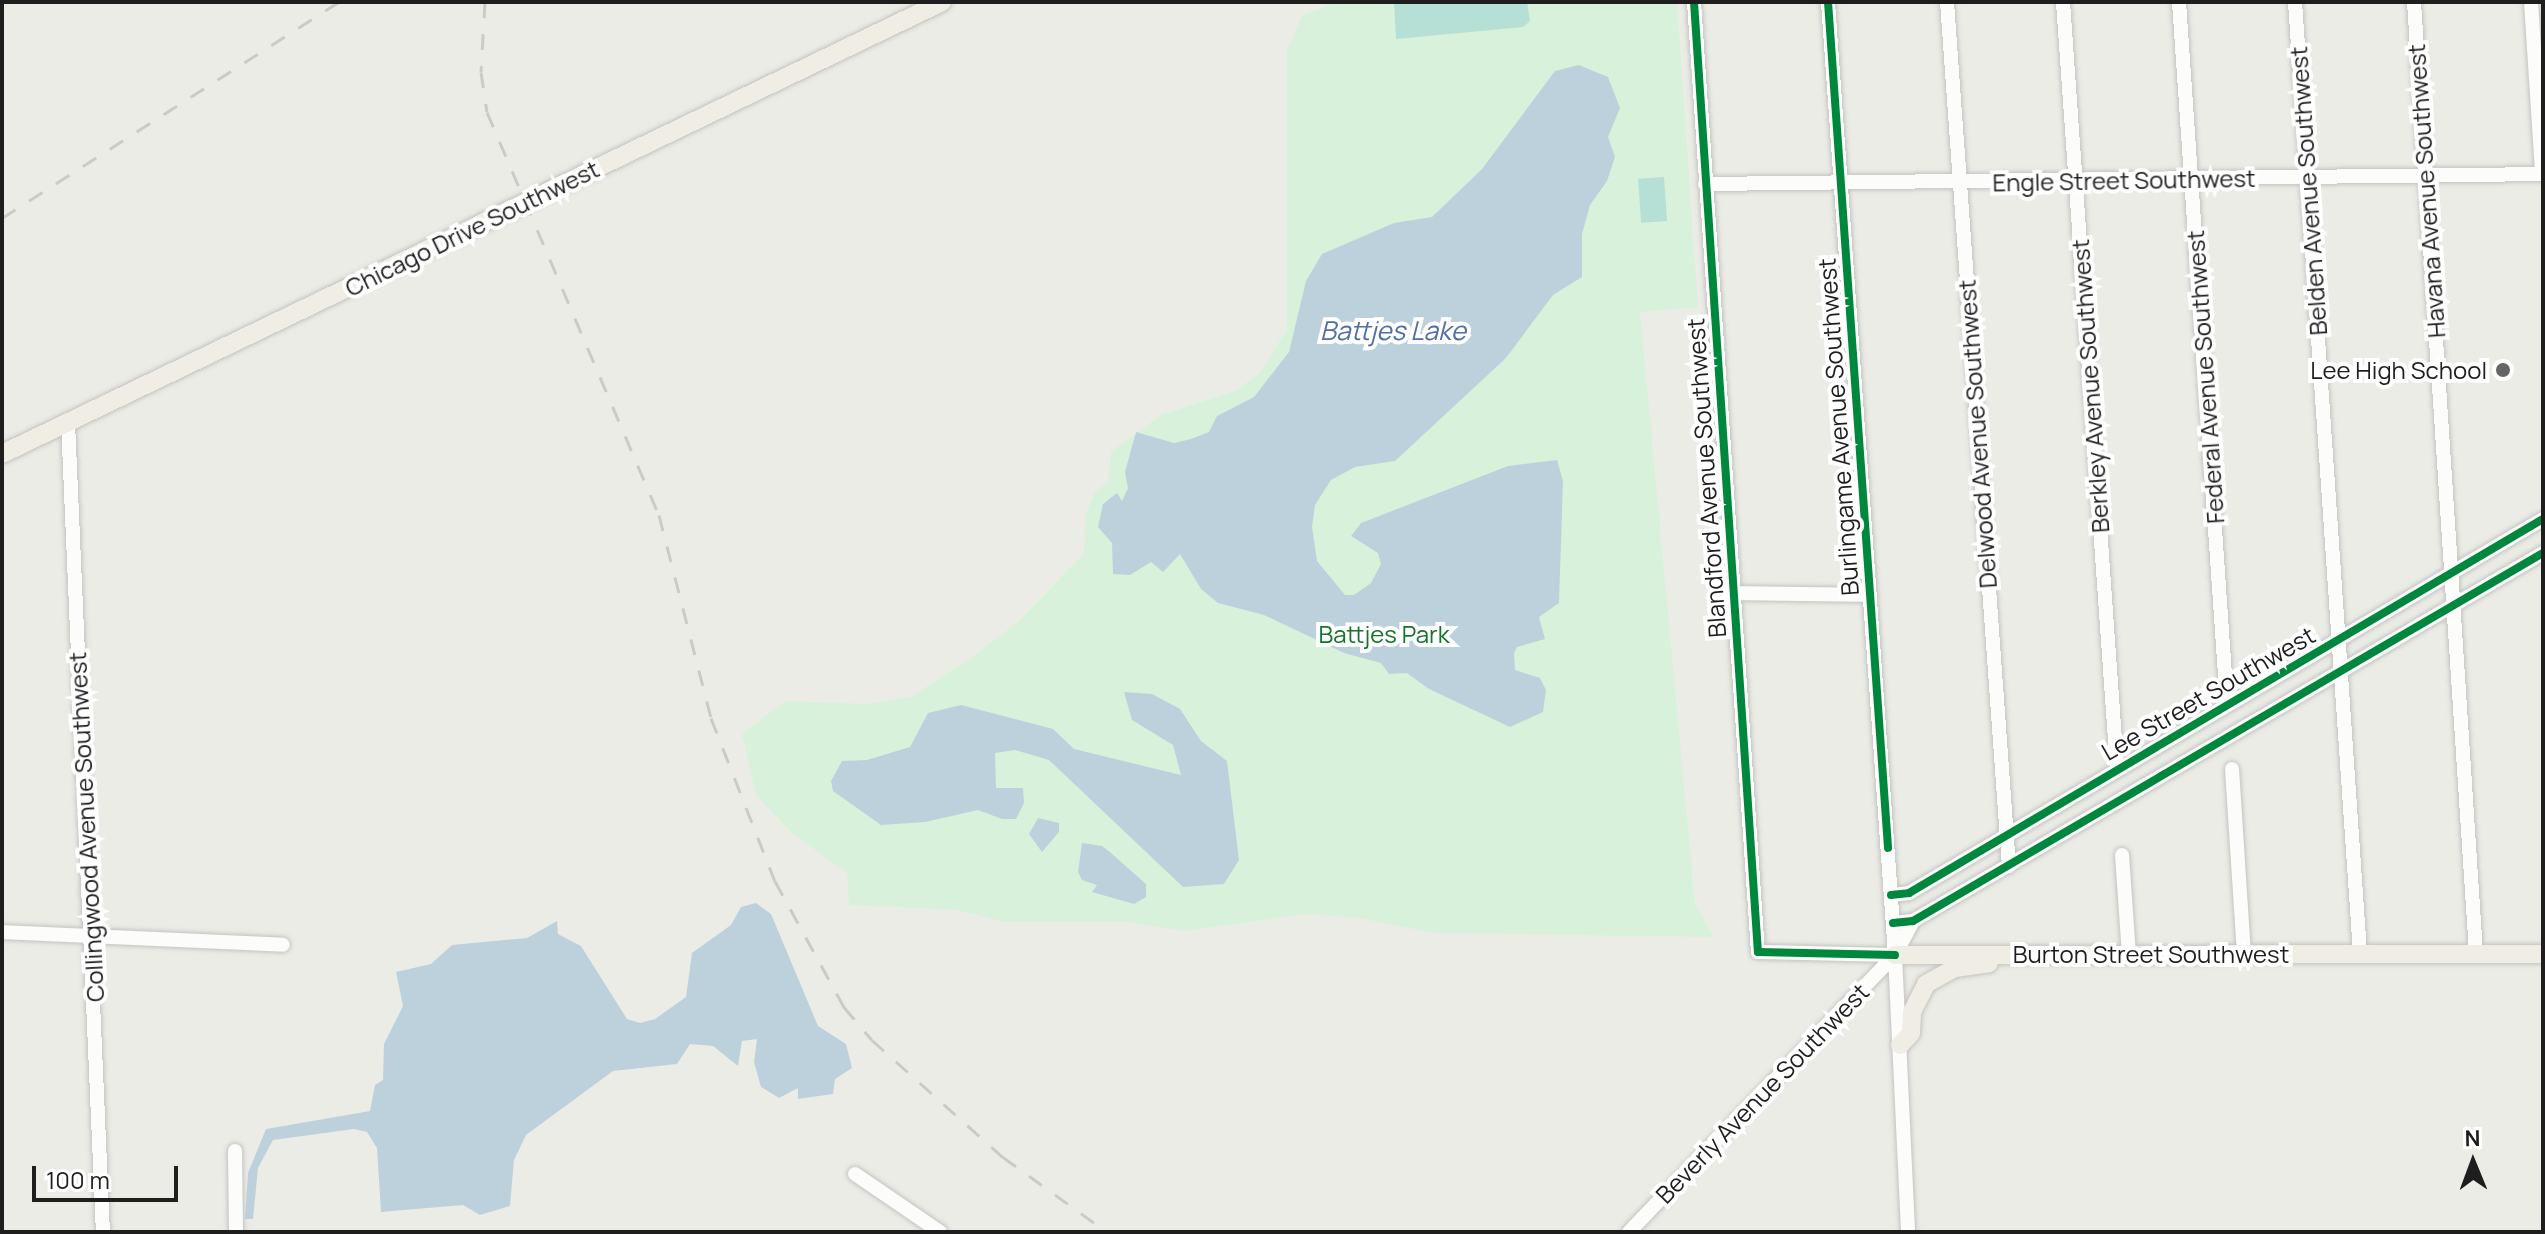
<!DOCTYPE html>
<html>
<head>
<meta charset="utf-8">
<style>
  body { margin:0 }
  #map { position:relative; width:2545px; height:1234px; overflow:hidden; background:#ecece7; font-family:Manrope,sans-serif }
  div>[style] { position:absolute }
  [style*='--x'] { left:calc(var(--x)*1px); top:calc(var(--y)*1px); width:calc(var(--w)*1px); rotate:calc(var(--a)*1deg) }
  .park>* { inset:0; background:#d7f1db }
  .pitch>* { inset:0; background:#b6e0d5; transform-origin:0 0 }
  .water>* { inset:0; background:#bdd1dd }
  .roads { filter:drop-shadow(0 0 2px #c3c3c1) drop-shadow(0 0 2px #c3c3c1) }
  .minor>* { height:14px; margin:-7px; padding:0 7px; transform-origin:7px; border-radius:7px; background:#fcfcfb }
  .major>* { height:18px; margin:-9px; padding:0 9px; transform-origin:9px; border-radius:9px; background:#f0ede5 }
  .rail>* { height:3px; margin-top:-1.5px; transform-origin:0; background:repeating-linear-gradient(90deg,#cacac9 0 16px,transparent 0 32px) }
  .cycleway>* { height:8px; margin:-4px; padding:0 4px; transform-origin:4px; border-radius:4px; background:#00873e }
  .dots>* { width:22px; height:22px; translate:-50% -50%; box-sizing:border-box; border:4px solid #fff; border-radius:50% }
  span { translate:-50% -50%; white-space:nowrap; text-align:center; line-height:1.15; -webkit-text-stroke:8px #fff; paint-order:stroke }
  .street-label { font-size:24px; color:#1e1e1e }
  .poi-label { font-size:24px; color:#1e1e1e }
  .right { translate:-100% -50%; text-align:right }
  .park-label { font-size:24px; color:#14742b }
  .water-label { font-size:26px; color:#526ea6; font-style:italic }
  .frame { position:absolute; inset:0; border:4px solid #1e1e1e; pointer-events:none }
  .north { position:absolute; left:2433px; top:1122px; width:80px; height:80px; -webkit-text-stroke:6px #fff; paint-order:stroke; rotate:359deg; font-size:22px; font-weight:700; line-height:32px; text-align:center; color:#1e1e1e }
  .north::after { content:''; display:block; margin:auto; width:28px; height:36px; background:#1e1e1e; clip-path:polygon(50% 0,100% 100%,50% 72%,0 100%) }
  .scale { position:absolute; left:32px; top:1166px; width:146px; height:36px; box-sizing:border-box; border:4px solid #1e1e1e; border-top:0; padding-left:10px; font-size:24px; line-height:28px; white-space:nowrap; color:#1e1e1e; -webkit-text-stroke:6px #fff; paint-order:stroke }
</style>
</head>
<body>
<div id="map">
  <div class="park">
    <div style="clip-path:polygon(1338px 2px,1677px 2px,1698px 307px,1640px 312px,1695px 904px,1714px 937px,1434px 933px,1359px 918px,1305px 914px,1185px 931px,1129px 922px,1004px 922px,958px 910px,849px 905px,847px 873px,792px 833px,756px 795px,742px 734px,785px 701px,869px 704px,911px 697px,971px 658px,1019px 621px,1084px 554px,1086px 516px,1094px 493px,1109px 480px,1111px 452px,1161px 415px,1235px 391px,1260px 373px,1287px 329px,1287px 50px,1302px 16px)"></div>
  </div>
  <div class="pitch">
    <div style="clip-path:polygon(1394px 2px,1527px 2px,1530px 21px,1523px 27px,1396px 39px)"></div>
    <div style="left:1664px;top:177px;width:44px;height:26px;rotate:86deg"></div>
  </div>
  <div class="water">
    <div style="clip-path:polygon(1579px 65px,1608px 77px,1620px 108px,1608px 137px,1615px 157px,1607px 181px,1590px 205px,1582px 234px,1582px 277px,1553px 295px,1506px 358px,1395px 461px,1355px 467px,1331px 480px,1315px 505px,1312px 527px,1317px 561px,1345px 595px,1354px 595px,1371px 583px,1381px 564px,1378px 553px,1351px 536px,1361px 523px,1508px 466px,1557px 460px,1563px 481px,1559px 603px,1539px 617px,1545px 639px,1517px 647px,1514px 653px,1515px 670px,1540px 678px,1546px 690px,1543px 712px,1510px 727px,1429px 689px,1407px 673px,1389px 674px,1381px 663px,1344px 653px,1264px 615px,1218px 603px,1201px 589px,1180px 554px,1163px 572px,1151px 562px,1130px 575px,1113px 574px,1112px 543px,1098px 527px,1103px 504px,1117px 493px,1122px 501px,1128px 488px,1125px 472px,1136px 432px,1174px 443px,1191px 439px,1209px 432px,1217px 416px,1254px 397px,1289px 352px,1306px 281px,1322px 254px,1394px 223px,1432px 217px,1482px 169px,1555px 71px)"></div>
    <div style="clip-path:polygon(1124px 692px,1152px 694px,1180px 709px,1201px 741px,1227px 761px,1239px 860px,1224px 884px,1183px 887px,1049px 760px,1015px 750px,995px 753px,996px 788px,1023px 788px,1024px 803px,1016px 819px,1002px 819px,978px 810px,925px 822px,881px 825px,833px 791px,831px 781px,842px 761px,867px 760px,910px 747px,928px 713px,961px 705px,1053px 729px,1074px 749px,1181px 775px,1173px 745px,1132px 720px)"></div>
    <div style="clip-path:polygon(1038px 818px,1059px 823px,1059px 832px,1042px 852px,1029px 834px)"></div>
    <div style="clip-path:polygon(1082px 843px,1102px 846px,1111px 853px,1146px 884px,1146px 897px,1134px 904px,1092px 892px,1097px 885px,1082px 880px,1078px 872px)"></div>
    <div style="clip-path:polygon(756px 903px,771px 914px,818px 1026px,846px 1044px,852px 1068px,835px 1079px,833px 1094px,798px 1099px,798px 1088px,779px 1098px,761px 1087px,754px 1062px,757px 1039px,742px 1041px,738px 1066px,713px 1046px,690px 1044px,677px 1064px,613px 1071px,526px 1135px,514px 1160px,510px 1206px,480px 1215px,463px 1205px,381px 1212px,377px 1148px,367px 1132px,354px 1129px,273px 1140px,258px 1168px,253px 1219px,245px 1219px,248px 1173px,266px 1129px,370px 1111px,375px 1085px,383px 1080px,384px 1044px,403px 1006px,396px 972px,431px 964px,452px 945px,527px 938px,557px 921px,558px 934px,581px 946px,627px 1019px,640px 1023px,655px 1019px,686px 997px,692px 953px,731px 925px,741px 907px)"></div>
  </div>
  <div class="roads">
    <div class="minor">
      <div style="--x:1694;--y:2;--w:952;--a:86.15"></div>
      <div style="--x:1758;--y:952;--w:137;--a:1.3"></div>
      <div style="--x:1828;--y:2;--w:955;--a:85.98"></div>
      <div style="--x:1895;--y:955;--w:277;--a:87.3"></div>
      <div style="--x:1947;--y:2;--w:866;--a:85.9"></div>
      <div style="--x:2063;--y:2;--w:769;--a:85.97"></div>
      <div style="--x:2179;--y:2;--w:704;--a:86.09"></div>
      <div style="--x:2295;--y:2;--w:954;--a:86.09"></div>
      <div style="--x:2414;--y:2;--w:954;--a:86.27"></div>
      <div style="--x:2531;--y:2;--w:172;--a:86.3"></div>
      <div style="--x:1705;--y:184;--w:838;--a:-0.68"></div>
      <div style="--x:68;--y:422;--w:811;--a:87.53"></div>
      <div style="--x:1735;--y:593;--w:135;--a:0.8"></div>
      <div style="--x:2232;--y:769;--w:184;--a:86.3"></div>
      <div style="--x:2122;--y:855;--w:99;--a:86"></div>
      <div style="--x:1891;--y:895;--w:18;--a:-6"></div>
      <div style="--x:1909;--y:893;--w:736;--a:-30.54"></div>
      <div style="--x:1893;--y:923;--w:20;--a:-6"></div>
      <div style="--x:1913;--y:921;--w:730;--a:-30.29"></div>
      <div style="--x:2;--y:932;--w:281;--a:2.6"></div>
      <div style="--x:235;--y:1151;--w:81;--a:89.3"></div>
      <div style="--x:855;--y:1174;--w:103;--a:34.3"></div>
      <div style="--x:1629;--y:1232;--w:384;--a:-46.2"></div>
      <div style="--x:1895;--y:955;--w:38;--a:-62"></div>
    </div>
    <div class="major">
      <div style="--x:2;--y:454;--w:1043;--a:-25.68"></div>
      <div style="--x:1895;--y:955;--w:648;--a:-0.09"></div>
      <div style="--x:1900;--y:1045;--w:16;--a:-47"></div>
      <div style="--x:1911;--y:1033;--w:21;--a:-87"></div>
      <div style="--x:1912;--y:1012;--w:31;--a:-63"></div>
      <div style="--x:1926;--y:984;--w:33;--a:-29"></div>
      <div style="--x:1955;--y:968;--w:34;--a:-8"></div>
    </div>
  </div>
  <div class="rail">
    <div style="--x:485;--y:2;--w:70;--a:93.3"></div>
    <div style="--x:481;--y:72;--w:40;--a:81.5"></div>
    <div style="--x:487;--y:112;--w:438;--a:66.9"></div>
    <div style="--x:659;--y:515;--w:210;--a:75.6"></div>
    <div style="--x:711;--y:718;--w:175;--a:68.6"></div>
    <div style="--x:775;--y:881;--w:144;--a:61.3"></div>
    <div style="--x:844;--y:1007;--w:43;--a:49.7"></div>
    <div style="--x:872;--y:1040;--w:176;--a:41.8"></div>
    <div style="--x:1003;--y:1157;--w:128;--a:35.8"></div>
    <div style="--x:2;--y:218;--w:400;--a:-32.7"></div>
  </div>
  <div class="cycleway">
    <div style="--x:1694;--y:2;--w:952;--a:86.15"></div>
    <div style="--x:1758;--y:952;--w:137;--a:1.3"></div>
    <div style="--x:1828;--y:2;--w:848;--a:85.94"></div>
    <div style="--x:1891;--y:895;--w:18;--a:-6"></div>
    <div style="--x:1909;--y:893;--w:736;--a:-30.54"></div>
    <div style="--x:1893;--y:923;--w:20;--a:-6"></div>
    <div style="--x:1913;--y:921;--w:730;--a:-30.29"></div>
  </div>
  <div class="dots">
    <div style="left:2503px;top:370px;background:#666664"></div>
  </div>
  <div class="street-label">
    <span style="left:2124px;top:180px;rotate:-1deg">Engle Street Southwest</span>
    <span style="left:2308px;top:191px;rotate:-94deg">Belden Avenue Southwest</span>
    <span style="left:2426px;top:191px;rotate:-94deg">Havana Avenue Southwest</span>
    <span style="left:472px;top:228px;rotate:-26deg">Chicago Drive Southwest</span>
    <span style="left:2205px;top:377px;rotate:-94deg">Federal Avenue Southwest</span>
    <span style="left:2090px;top:386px;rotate:-94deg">Berkley Avenue Southwest</span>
    <span style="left:1838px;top:427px;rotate:-94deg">Burlingame Avenue Southwest</span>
    <span style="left:1977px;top:434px;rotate:-94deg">Delwood Avenue Southwest</span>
    <span style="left:1706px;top:478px;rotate:-94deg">Blandford Avenue Southwest</span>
    <span style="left:2208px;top:693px;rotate:-30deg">Lee Street Southwest</span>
    <span style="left:86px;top:827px;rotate:-93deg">Collingwood Avenue Southwest</span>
    <span style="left:2151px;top:954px">Burton Street Southwest</span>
    <span style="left:1762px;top:1093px;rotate:-46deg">Beverly Avenue Southwest</span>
  </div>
  <div class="poi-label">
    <span class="right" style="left:2487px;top:370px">Lee High School</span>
  </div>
  <div class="park-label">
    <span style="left:1384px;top:634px">Battjes Park</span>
  </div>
  <div class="water-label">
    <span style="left:1393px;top:331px">Battjes Lake</span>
  </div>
  <div class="frame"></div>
  <div class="north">N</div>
  <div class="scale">100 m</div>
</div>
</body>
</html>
